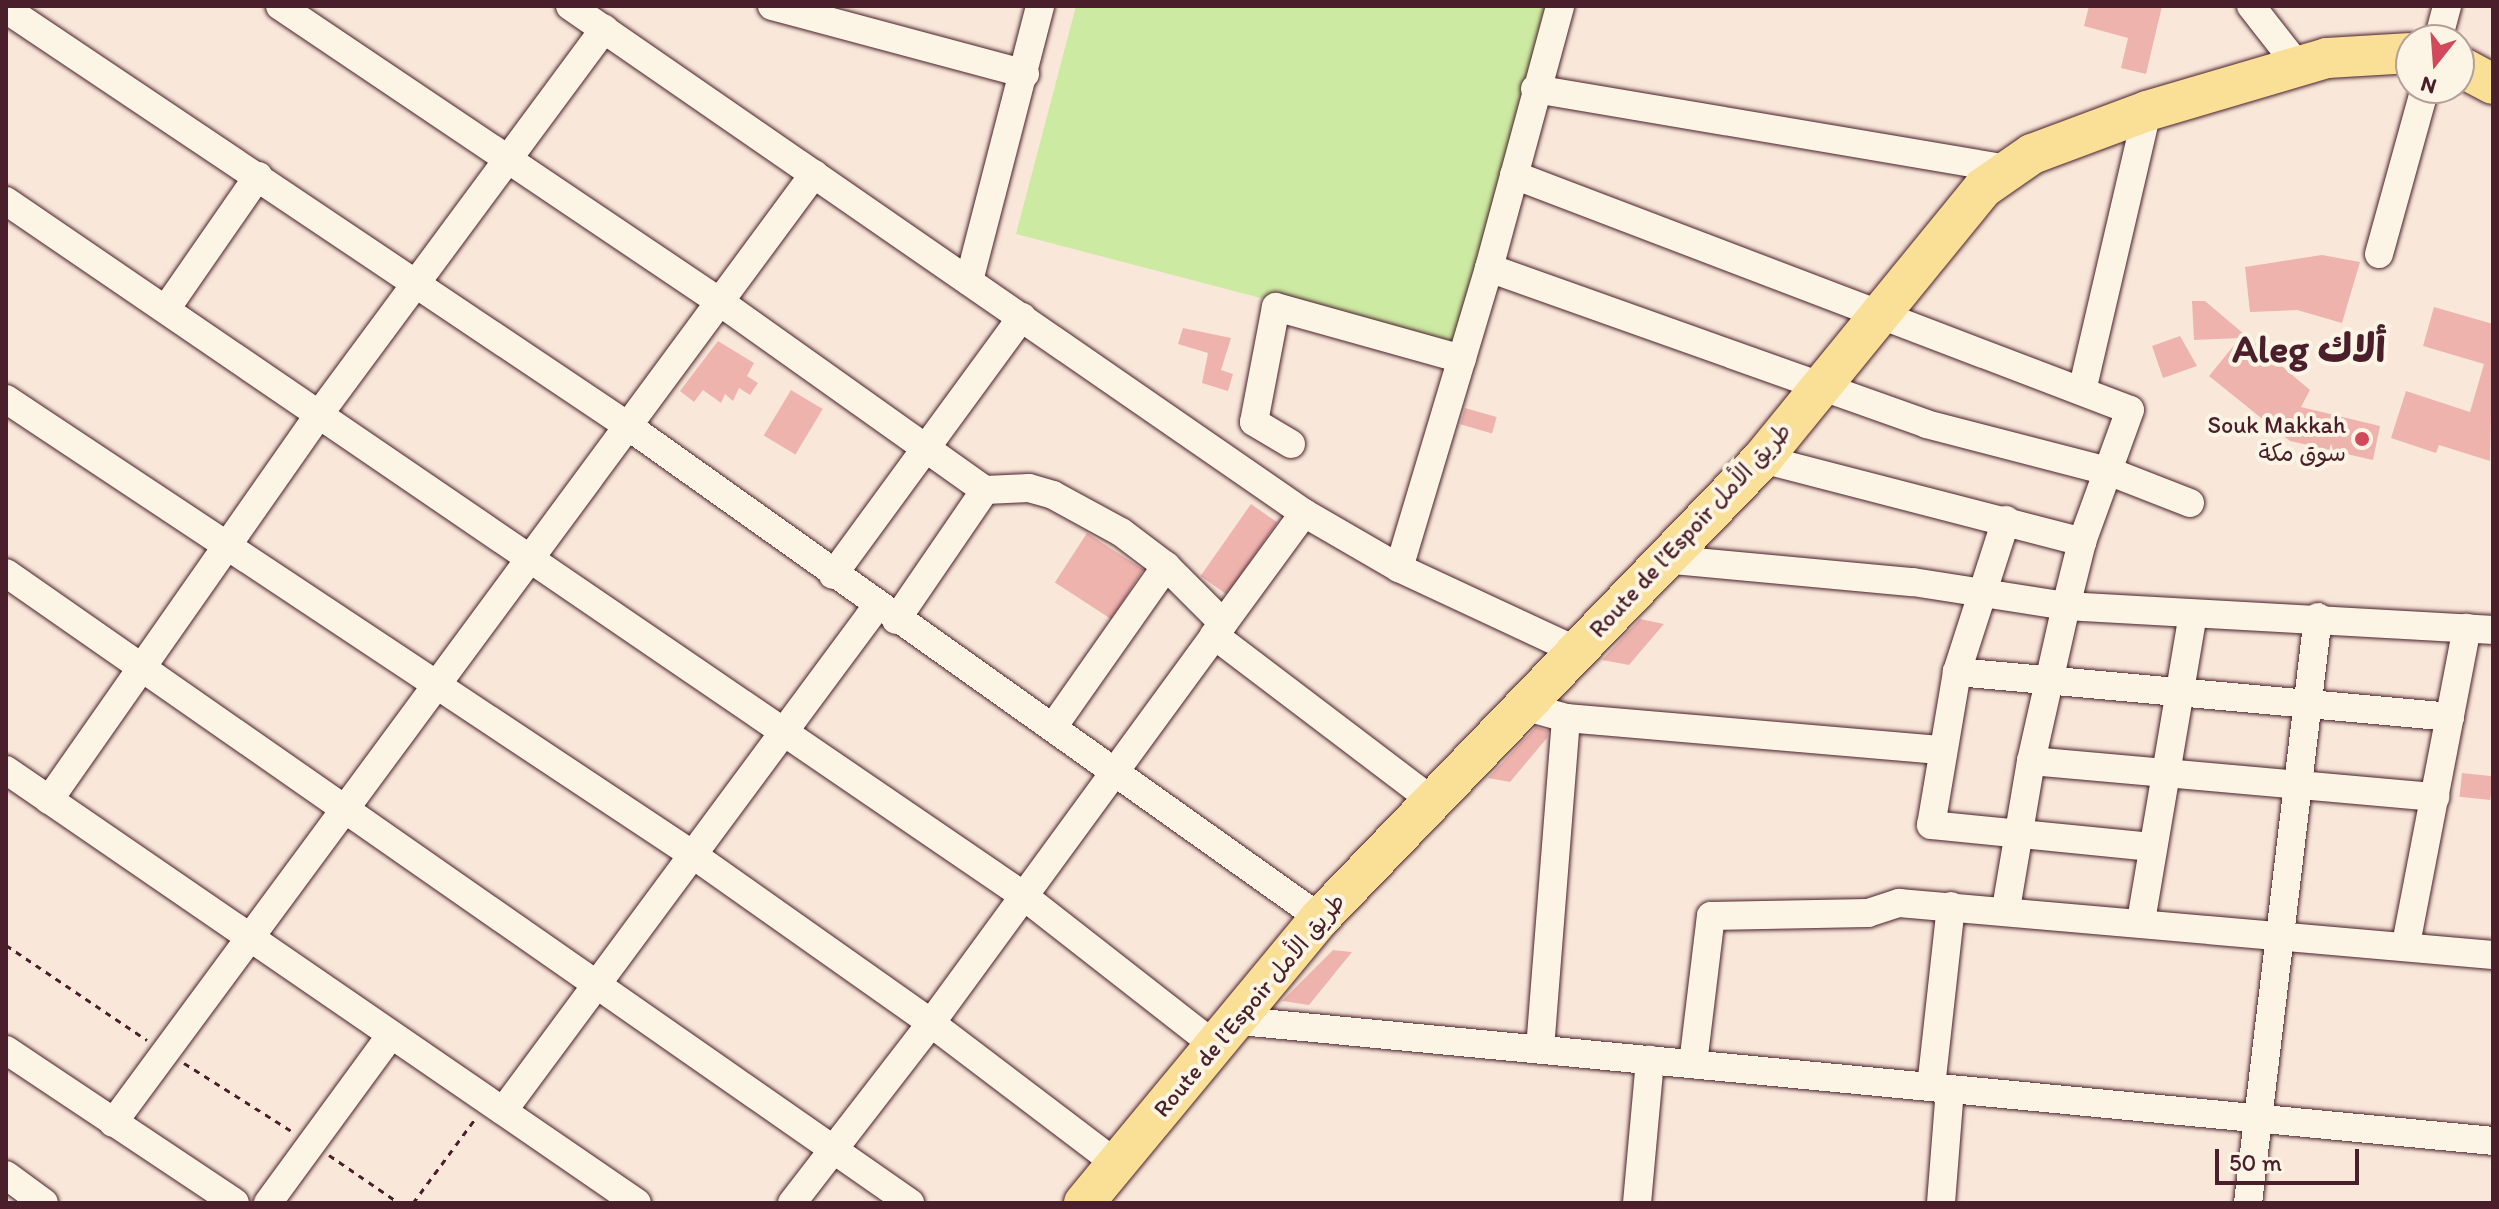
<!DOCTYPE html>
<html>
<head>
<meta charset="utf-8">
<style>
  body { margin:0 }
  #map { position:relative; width:2499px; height:1209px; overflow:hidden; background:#f9e8da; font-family:Itim,"Playpen Sans Arabic",sans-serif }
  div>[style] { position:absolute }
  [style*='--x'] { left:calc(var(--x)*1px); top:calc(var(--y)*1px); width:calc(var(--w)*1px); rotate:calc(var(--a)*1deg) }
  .green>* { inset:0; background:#cdeaa2 }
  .building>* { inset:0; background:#efb3ae; transform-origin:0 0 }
  .path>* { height:3px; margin-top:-1.5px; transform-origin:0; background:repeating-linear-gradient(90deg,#4a1f2b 0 6px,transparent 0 12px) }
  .roads { filter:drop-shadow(0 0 2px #4a1f2b) drop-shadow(0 0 2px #4a1f2b) }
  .minor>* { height:28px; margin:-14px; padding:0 14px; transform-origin:14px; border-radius:14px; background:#fcf5e5 }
  .highway>* { height:40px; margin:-20px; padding:0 20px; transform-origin:20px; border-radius:20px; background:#fadf96 }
  .dots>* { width:22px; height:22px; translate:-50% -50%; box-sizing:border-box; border:4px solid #fcf5e5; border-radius:50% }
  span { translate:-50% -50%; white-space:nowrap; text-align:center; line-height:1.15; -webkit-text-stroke:8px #fcf5e5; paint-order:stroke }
  .poi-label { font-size:24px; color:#4a1f2b }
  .right { translate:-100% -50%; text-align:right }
  .street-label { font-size:24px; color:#4a1f2b }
  .town-label { font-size:40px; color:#4a1f2b; font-weight:700 }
  .frame { position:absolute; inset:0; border:8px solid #4a1f2b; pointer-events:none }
  .north { position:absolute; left:2395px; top:24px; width:80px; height:80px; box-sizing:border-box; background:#fcf5e5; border:2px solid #b59f9b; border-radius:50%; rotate:197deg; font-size:22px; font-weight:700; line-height:32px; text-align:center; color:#4a1f2b }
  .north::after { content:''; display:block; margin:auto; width:28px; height:36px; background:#d1495b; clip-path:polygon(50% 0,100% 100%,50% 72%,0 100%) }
  .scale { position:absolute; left:2215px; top:1149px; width:144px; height:36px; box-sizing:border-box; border:4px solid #4a1f2b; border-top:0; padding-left:10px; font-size:24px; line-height:28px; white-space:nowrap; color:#4a1f2b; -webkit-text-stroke:6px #fcf5e5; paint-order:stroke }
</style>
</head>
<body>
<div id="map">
  <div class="green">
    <div style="clip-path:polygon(1076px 6px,1547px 6px,1456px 349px,1016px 234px)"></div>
  </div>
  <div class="building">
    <div style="clip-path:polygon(2089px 6px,2162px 6px,2146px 74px,2121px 68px,2128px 38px,2084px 26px)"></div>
    <div style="clip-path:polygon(2322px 255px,2360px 262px,2342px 323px,2297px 310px,2250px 312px,2245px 267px)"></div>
    <div style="clip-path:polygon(2192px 301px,2205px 301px,2310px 390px,2301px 407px,2380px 426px,2373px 460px,2290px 441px,2209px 376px,2240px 338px,2194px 340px)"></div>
    <div style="clip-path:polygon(2434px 307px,2493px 324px,2490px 461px,2439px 445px,2436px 453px,2391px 438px,2406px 391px,2470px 412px,2484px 364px,2423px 346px)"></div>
    <div style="clip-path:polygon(1183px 328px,1231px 338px,1221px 370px,1233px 374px,1228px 391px,1202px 383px,1208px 353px,1178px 344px)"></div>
    <div style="clip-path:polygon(2180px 336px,2197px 366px,2163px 378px,2152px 346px)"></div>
    <div style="clip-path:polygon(718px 341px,754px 363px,747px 376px,758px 383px,750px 395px,739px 388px,733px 401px,725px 394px,721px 403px,703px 390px,694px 402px,680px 391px)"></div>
    <div style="left:791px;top:390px;width:37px;height:53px;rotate:31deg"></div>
    <div style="left:1465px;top:408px;width:33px;height:17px;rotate:16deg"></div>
    <div style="left:1251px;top:504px;width:32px;height:88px;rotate:35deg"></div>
    <div style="left:1087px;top:533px;width:67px;height:59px;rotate:33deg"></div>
    <div style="clip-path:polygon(1640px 619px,1664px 624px,1629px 665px,1602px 660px)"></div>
    <div style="clip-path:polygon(1536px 727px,1548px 731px,1547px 738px,1510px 782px,1488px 778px)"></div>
    <div style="left:2462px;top:773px;width:31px;height:24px;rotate:6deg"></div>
    <div style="clip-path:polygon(1333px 950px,1352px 952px,1309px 1005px,1282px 1001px)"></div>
  </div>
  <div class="path">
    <div style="--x:6;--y:945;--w:170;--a:34"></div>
    <div style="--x:184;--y:1063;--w:129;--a:32.3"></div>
    <div style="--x:329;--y:1155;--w:85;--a:34.4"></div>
    <div style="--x:413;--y:1203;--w:104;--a:-53.6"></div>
  </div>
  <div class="roads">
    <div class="minor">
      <div style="--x:11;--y:6;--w:5;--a:112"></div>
      <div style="--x:9;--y:11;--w:745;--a:33.84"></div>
      <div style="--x:628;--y:426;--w:849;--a:35.41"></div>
      <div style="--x:280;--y:6;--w:530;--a:33.93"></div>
      <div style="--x:720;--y:302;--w:325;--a:35.4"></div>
      <div style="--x:985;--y:490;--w:44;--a:-2.6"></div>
      <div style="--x:1029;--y:488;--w:25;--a:16"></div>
      <div style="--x:1053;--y:495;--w:77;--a:28.6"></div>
      <div style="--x:1121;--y:532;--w:56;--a:37.1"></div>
      <div style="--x:1166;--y:566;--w:81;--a:45"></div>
      <div style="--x:570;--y:6;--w:892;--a:34.63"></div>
      <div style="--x:1304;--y:513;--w:110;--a:30.1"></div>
      <div style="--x:1399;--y:568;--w:196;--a:25"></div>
      <div style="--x:772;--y:6;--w:262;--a:15"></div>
      <div style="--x:2251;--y:6;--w:76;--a:51.9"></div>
      <div style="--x:2438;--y:40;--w:35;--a:-75"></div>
      <div style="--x:1535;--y:89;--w:478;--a:9.6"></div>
      <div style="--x:1514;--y:175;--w:659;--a:20.88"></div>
      <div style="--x:2130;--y:410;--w:140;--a:110"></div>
      <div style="--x:2082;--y:542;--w:66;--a:104"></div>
      <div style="--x:2066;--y:606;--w:159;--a:102.7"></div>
      <div style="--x:2031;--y:761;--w:150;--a:99.6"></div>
      <div style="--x:6;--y:201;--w:1229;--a:34.32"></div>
      <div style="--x:1021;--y:894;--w:242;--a:38"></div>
      <div style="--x:2379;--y:254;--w:172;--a:-74.5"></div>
      <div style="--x:1489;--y:268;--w:464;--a:19.6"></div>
      <div style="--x:1926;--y:424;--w:188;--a:14.5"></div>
      <div style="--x:2108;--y:471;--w:88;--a:21.3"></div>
      <div style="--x:969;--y:281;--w:284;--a:-75.5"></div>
      <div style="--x:166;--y:309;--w:162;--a:-55.3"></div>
      <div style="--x:2082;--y:391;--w:287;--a:-76.9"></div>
      <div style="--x:6;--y:399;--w:828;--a:33.57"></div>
      <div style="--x:696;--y:857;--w:288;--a:35.2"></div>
      <div style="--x:931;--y:1023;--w:233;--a:37.2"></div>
      <div style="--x:1291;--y:444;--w:43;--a:-149.3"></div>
      <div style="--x:1254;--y:422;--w:117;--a:-79.2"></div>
      <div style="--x:1276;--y:307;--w:193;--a:15.6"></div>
      <div style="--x:1762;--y:459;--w:331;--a:14.5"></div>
      <div style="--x:2006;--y:520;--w:160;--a:107.9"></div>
      <div style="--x:1957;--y:672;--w:155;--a:99.6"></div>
      <div style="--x:1931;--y:825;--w:223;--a:5.7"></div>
      <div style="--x:1663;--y:559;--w:251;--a:5.3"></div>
      <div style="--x:1913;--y:582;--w:155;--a:8.9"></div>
      <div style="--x:2066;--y:606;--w:428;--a:3.2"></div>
      <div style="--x:1399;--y:568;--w:313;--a:-73.3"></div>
      <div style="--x:1489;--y:268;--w:271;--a:-74.8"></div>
      <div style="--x:6;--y:573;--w:1102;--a:34.87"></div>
      <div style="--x:833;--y:575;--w:320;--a:-53.8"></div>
      <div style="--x:896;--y:620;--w:158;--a:-55.6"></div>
      <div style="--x:1214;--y:635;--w:271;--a:37.2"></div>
      <div style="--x:1957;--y:672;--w:495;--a:5.2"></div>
      <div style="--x:1520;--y:705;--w:48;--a:15.8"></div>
      <div style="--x:1566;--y:718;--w:375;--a:4.9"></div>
      <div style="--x:1053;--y:727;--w:197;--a:-54.9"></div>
      <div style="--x:2031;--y:761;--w:406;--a:5.1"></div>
      <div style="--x:6;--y:770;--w:765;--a:34.46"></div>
      <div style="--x:49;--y:800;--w:472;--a:-55"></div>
      <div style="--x:320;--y:413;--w:478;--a:-53.5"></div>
      <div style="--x:2141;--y:921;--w:311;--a:-80.4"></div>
      <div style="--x:2406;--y:944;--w:322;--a:-79.1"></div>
      <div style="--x:1230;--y:1020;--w:1269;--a:5.47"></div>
      <div style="--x:1540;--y:1049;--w:332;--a:-85.5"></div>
      <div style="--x:6;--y:1050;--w:275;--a:33.7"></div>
      <div style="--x:1693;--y:1064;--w:149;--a:-83.1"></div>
      <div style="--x:1711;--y:916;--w:157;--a:-1.1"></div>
      <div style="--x:1868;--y:913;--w:33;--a:-18"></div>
      <div style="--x:1899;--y:903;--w:596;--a:5"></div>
      <div style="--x:1931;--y:1087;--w:182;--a:-83.7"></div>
      <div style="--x:503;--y:1111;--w:628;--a:-53.48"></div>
      <div style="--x:113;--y:1123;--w:1180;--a:-53.55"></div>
      <div style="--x:6;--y:1175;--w:47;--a:36.4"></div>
      <div style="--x:268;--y:1203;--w:208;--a:-53.8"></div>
      <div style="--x:792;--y:1203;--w:227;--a:-52.3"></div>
      <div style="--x:931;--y:1023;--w:632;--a:-53.82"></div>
      <div style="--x:1637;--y:1203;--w:144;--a:-84.8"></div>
      <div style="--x:1941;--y:1203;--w:114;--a:-85.5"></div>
      <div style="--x:2248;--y:1203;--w:590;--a:-83.19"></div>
    </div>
    <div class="highway">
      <div style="--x:2459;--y:66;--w:38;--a:28"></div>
      <div style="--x:1084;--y:1203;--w:370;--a:-50.4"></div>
      <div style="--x:1320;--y:918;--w:637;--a:-46.08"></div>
      <div style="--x:1762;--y:459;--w:350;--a:-50.8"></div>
      <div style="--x:1983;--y:188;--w:60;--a:-34.8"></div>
      <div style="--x:2032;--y:154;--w:123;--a:-20.5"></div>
      <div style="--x:2147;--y:111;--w:188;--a:-16.4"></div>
      <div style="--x:2327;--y:58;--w:84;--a:-3.4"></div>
    </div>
  </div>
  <div class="dots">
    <div style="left:2362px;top:439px;background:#d1495b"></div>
  </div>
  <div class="poi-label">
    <span class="right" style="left:2346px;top:439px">Souk Makkah<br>سوق مكة</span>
  </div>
  <div class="street-label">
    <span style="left:1690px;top:530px;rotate:-47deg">Route de l’Espoir طريق الأمل</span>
    <span style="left:1249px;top:1005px;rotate:-50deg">Route de l’Espoir طريق الأمل</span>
  </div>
  <div class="town-label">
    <span style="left:2309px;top:348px">Aleg ألاك</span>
  </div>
  <div class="frame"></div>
  <div class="north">N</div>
  <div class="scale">50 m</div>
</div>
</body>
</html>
